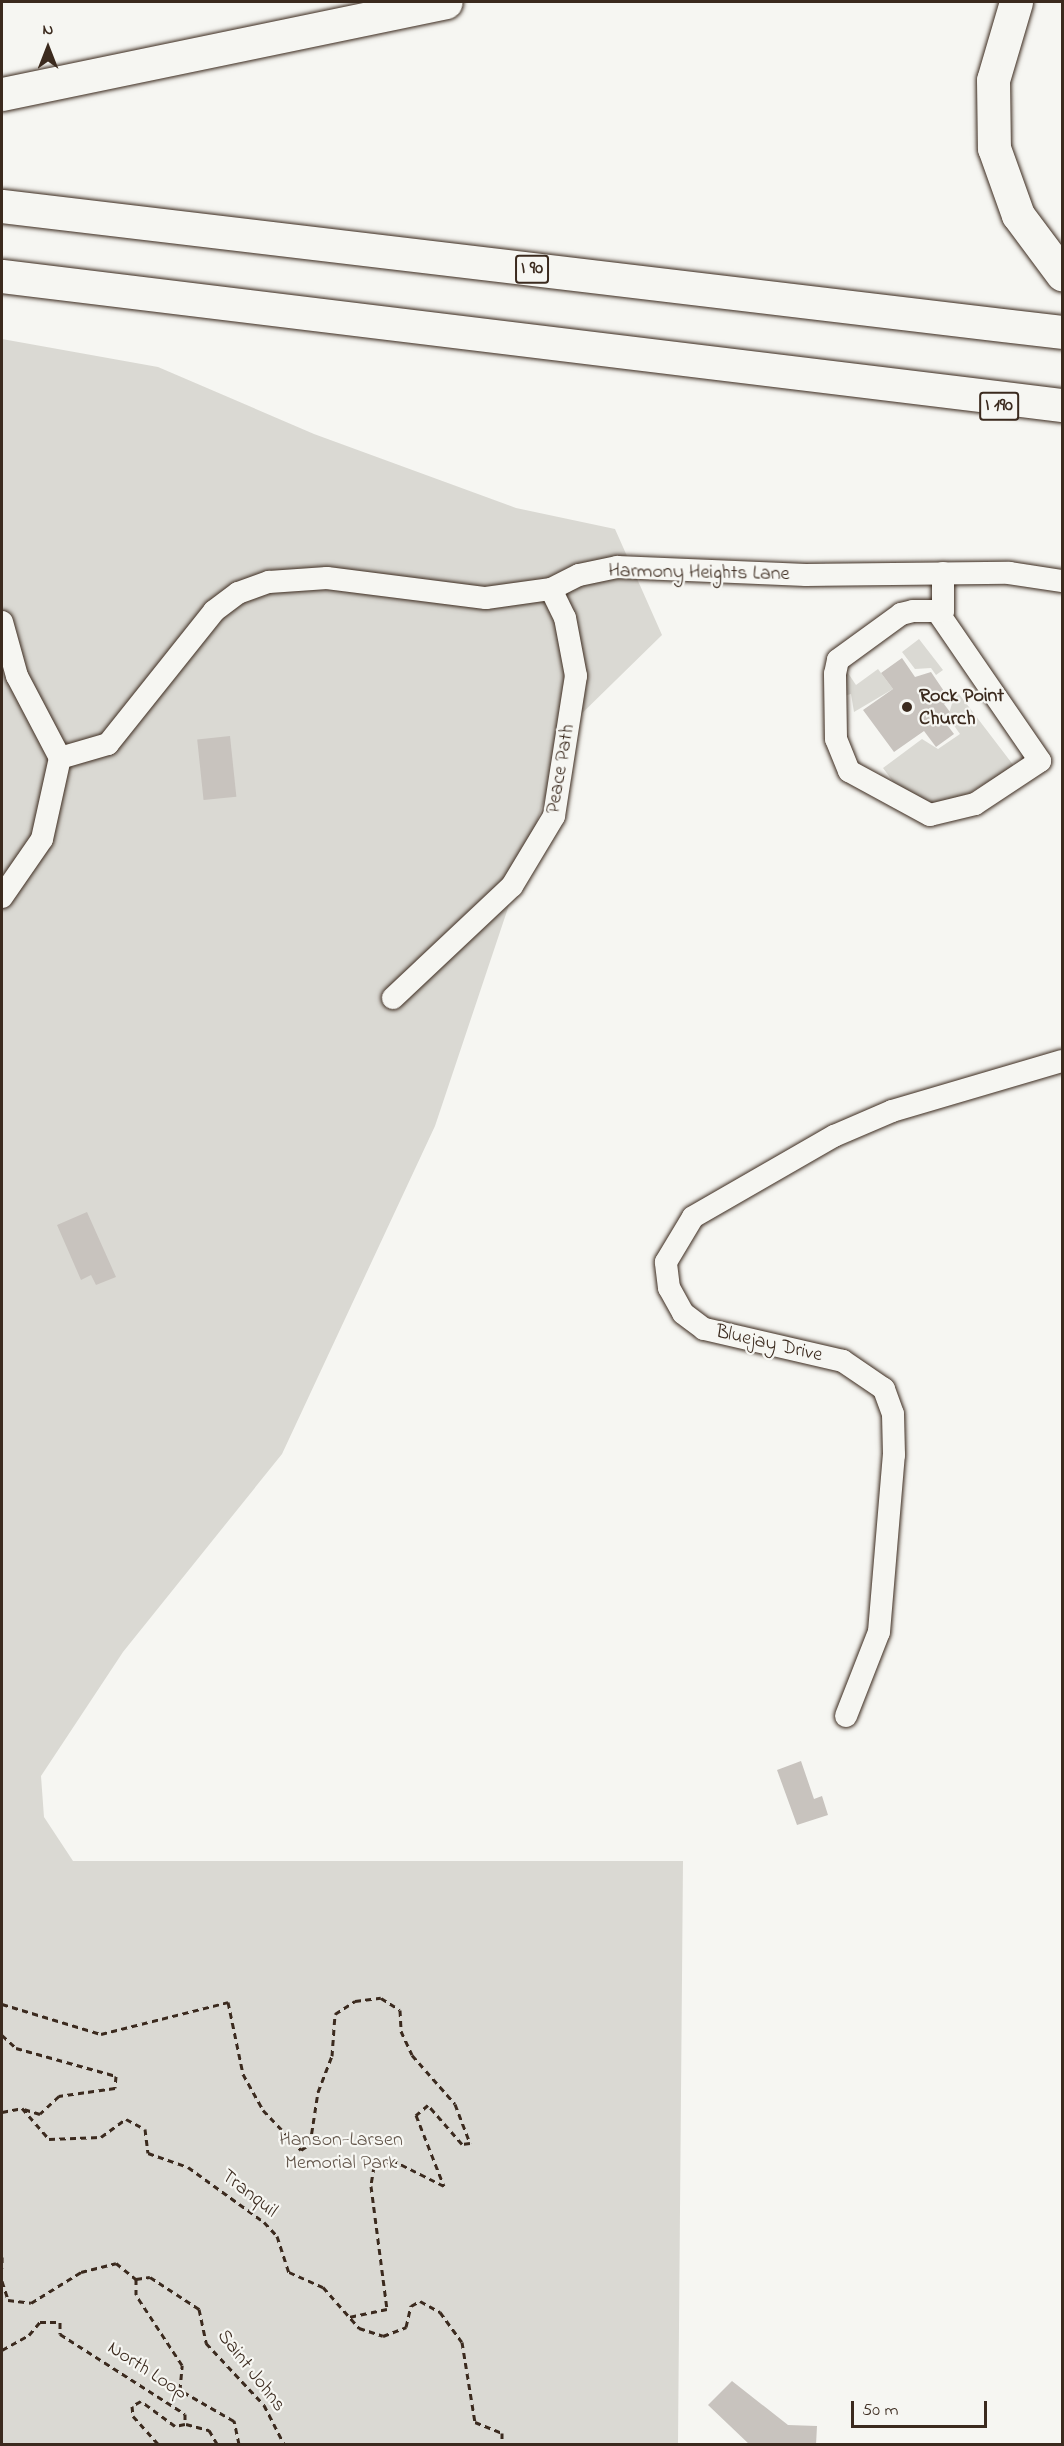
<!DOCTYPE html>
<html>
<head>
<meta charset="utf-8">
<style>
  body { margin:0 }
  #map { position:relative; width:1064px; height:2446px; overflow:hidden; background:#f6f6f2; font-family:"Indie Flower",sans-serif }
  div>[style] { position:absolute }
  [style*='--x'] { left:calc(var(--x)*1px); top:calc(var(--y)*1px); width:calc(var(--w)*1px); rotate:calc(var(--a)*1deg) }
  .green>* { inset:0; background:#dad9d3 }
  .building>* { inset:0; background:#c8c3be; transform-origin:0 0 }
  .path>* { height:3px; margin-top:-1.5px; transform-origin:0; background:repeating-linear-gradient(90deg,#3b2a1e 0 6px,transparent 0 10.5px) }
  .roads { filter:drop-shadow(0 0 2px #3b2a1e) drop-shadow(0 0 2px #3b2a1e) }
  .minor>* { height:22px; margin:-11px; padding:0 11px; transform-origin:11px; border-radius:11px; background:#f6f6f2 }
  .highway>* { height:33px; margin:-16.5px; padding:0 16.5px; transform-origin:16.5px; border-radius:16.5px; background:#f6f6f2 }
  .dots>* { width:16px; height:16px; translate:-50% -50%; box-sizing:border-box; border:3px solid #f6f6f2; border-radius:50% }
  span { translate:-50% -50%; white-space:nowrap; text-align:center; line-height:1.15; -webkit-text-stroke:4.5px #f6f6f2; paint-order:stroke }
  .shield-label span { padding:2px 4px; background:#f6f6f2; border:2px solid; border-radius:4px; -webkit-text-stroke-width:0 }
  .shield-label { font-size:18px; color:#3b2a1e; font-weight:700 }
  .street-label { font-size:20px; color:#3b2a1e }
  .poi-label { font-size:20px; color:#3b2a1e; font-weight:700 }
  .left { translate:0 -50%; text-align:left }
  .park-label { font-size:20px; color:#63564b }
  .frame { position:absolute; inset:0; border:3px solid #3b2a1e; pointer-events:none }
  .north { position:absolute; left:18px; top:18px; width:60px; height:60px; -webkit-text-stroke:4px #f6f6f2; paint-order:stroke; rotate:0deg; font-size:16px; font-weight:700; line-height:24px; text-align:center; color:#3b2a1e }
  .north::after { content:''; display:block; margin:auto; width:21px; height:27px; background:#3b2a1e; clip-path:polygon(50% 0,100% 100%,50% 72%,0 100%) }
  .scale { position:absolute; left:851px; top:2401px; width:136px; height:27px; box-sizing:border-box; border:3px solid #3b2a1e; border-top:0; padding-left:8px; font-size:18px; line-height:21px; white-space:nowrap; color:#3b2a1e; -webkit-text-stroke:4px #f6f6f2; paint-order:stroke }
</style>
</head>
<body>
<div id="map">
  <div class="green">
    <div style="clip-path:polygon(2px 339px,158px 367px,314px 434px,516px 508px,615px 529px,662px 635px,569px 726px,435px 1126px,282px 1454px,123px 1652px,41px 1776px,44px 1817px,73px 1861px,683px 1861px,678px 2444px,2px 2444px)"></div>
    <div style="clip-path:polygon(919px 639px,943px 670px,936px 675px,931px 668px,915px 669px,902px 652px)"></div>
    <div style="clip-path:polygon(878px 669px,893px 689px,854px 712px,851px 694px,844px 696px,846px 670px,856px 685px)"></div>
    <div style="clip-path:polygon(956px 690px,1014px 766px,943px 809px,900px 791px,883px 768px,922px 739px,938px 749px,960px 734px,948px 717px)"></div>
  </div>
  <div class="building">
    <div style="clip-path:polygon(902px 658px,915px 677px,931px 672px,950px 700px,944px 704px,950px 712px,942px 718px,954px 734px,936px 747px,924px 731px,894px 752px,863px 710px,893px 689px,881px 673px)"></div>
    <div style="left:230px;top:736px;width:61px;height:33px;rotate:84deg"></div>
    <div style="clip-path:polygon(87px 1212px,116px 1277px,96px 1285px,91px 1275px,81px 1280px,57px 1225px)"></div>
    <div style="clip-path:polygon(801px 1761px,814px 1799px,822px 1796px,828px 1815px,797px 1825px,777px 1770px)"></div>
    <div style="clip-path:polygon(732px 2381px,788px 2425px,817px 2426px,816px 2445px,750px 2445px,708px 2405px)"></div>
  </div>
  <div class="path">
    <div style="--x:2;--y:2004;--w:103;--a:16.9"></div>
    <div style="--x:101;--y:2034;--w:131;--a:-14.1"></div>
    <div style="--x:228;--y:2002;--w:74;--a:78.2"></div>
    <div style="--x:243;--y:2074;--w:41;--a:60.9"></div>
    <div style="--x:263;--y:2110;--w:55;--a:46.5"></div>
    <div style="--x:301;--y:2150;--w:11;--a:-34"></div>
    <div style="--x:310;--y:2144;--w:53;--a:-81.3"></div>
    <div style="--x:318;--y:2092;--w:39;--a:-69"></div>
    <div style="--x:332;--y:2056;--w:42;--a:-85.9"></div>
    <div style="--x:335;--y:2014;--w:24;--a:-33"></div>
    <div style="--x:355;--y:2001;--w:26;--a:-7"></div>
    <div style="--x:381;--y:1998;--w:22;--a:32"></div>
    <div style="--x:400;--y:2010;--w:21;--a:87"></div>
    <div style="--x:401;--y:2031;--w:26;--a:65"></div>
    <div style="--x:412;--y:2055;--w:65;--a:48.7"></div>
    <div style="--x:455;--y:2104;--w:42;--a:69"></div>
    <div style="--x:470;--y:2143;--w:8;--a:173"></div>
    <div style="--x:462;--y:2144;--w:52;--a:-131.1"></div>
    <div style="--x:428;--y:2105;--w:16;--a:140"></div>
    <div style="--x:416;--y:2115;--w:76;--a:68.5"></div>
    <div style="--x:444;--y:2186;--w:58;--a:-153.4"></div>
    <div style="--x:392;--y:2160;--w:19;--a:162"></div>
    <div style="--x:374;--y:2166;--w:20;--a:99"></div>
    <div style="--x:371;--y:2186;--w:124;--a:82.6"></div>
    <div style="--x:387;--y:2309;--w:40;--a:168"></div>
    <div style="--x:2;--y:2035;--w:19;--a:43"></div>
    <div style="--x:16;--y:2048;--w:104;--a:15.6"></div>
    <div style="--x:116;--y:2076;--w:12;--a:95"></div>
    <div style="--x:115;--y:2088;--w:57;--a:171.9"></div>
    <div style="--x:59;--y:2096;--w:26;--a:137"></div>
    <div style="--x:40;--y:2114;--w:17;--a:-163"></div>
    <div style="--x:2;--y:2112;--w:20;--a:-11"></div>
    <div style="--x:22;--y:2108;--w:41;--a:48.9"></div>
    <div style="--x:49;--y:2139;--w:52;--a:-2.2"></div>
    <div style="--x:101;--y:2137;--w:31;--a:-36"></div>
    <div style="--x:126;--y:2119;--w:21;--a:28"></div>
    <div style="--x:145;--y:2129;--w:24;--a:83"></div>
    <div style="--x:148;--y:2153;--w:42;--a:19.3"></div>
    <div style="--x:188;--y:2167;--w:94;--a:35.9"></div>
    <div style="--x:264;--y:2222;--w:19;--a:47"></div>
    <div style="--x:277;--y:2236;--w:38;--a:72"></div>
    <div style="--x:289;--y:2272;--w:37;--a:24"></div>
    <div style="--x:323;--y:2287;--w:55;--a:48.7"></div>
    <div style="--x:359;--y:2328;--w:25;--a:18"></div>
    <div style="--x:383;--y:2336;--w:25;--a:-21"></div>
    <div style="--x:406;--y:2327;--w:22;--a:-77"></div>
    <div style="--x:411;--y:2306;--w:10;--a:-29"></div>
    <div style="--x:420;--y:2301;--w:23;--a:29"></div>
    <div style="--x:440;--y:2312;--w:37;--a:54"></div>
    <div style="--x:462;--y:2342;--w:81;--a:80.8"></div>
    <div style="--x:475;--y:2422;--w:29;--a:22"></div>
    <div style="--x:502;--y:2433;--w:11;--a:90"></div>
    <div style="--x:2;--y:2257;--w:11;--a:90"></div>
    <div style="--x:2;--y:2281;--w:20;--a:72"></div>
    <div style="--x:8;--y:2300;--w:23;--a:7"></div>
    <div style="--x:31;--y:2303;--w:59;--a:-31.8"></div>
    <div style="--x:81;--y:2272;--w:36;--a:-14"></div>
    <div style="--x:116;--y:2263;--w:26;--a:39"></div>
    <div style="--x:2;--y:2350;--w:31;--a:-29"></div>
    <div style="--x:29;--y:2335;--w:17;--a:-50"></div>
    <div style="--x:40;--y:2322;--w:20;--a:0"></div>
    <div style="--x:60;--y:2322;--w:12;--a:90"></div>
    <div style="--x:60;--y:2334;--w:148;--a:32.6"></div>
    <div style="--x:185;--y:2414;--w:10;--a:90"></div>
    <div style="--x:185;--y:2424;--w:10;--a:169"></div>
    <div style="--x:175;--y:2426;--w:42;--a:-143.7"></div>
    <div style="--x:141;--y:2401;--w:10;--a:151"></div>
    <div style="--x:132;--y:2406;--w:10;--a:84"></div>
    <div style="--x:133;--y:2416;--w:38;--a:48"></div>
    <div style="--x:186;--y:2424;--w:24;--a:15"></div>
    <div style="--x:209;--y:2430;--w:16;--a:60"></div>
    <div style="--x:239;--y:2444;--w:24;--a:-102"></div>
    <div style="--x:234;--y:2421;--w:62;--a:-150.1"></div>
    <div style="--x:180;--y:2390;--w:25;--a:-85"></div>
    <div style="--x:182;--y:2365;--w:84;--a:-123.3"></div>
    <div style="--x:136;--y:2295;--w:16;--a:-90"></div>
    <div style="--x:136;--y:2279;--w:14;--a:-8"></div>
    <div style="--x:150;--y:2277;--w:59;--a:33.1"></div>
    <div style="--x:199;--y:2309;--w:35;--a:78"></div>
    <div style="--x:206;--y:2343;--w:85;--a:46.9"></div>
    <div style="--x:264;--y:2405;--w:44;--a:62.9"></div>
  </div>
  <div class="roads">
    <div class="minor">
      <div style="--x:937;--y:611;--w:182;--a:55.5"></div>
      <div style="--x:1040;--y:761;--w:78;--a:146.5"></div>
      <div style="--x:975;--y:804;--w:46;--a:166.3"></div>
      <div style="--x:930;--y:815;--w:92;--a:-151.5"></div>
      <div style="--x:849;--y:771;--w:35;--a:-112"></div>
      <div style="--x:836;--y:739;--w:65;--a:-90.9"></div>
      <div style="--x:835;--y:674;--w:14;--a:-78"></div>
      <div style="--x:838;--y:660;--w:78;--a:-36.1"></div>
      <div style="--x:901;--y:614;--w:12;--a:-14"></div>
      <div style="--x:913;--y:611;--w:30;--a:0"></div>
      <div style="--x:943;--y:611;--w:38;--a:-90"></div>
      <div style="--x:2;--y:622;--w:56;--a:74.5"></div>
      <div style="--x:17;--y:676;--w:93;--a:62.3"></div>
      <div style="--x:60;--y:758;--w:50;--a:-16.3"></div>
      <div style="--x:108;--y:744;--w:170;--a:-51.4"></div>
      <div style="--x:214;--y:611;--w:30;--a:-37"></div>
      <div style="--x:238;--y:593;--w:33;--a:-20"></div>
      <div style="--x:269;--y:582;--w:58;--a:-3.9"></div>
      <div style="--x:327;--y:578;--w:160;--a:7.2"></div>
      <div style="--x:486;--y:598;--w:66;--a:-7.9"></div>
      <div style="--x:551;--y:589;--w:31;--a:-27"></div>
      <div style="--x:579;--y:575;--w:39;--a:-12"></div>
      <div style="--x:617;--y:567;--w:189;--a:2.4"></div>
      <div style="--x:806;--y:575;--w:203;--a:-0.6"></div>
      <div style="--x:1009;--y:573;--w:54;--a:8.6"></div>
      <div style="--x:2;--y:897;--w:70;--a:-55.4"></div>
      <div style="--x:42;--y:839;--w:83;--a:-77.5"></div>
      <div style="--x:393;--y:998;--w:163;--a:-43.3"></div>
      <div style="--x:512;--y:886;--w:82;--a:-59"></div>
      <div style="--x:554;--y:816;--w:142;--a:-81.1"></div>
      <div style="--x:576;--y:676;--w:59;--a:-100.7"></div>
      <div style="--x:565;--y:618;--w:32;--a:-116"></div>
      <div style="--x:846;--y:1716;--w:90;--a:-68.6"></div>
      <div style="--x:879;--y:1632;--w:178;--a:-85.2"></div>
      <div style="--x:894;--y:1455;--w:41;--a:-91.4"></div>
      <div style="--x:893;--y:1414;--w:27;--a:-110"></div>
      <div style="--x:884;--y:1389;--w:50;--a:-145.7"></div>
      <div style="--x:843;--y:1361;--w:143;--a:-167"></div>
      <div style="--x:704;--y:1329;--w:26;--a:-143"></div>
      <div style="--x:683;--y:1313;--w:29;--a:-119"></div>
      <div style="--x:669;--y:1288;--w:26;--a:-97"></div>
      <div style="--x:666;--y:1262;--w:52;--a:-59"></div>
      <div style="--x:693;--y:1217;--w:163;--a:-29.9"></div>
      <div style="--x:834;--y:1136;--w:63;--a:-23.3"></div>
      <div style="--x:892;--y:1111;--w:177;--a:-16.4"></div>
    </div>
    <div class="highway">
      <div style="--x:1016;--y:2;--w:81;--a:106.4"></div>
      <div style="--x:993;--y:80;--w:68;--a:89.2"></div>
      <div style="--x:994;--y:148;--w:71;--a:70.3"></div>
      <div style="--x:1018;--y:215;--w:74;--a:53.3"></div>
      <div style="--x:2;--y:94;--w:453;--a:-11.7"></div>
      <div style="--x:2;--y:206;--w:1067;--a:6.78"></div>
      <div style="--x:2;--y:276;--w:1068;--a:6.94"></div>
    </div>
  </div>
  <div class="dots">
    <div style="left:907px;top:707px;background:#3b2a1e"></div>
  </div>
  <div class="shield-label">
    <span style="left:532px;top:269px">I 90</span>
    <span style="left:999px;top:406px">I 190</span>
  </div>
  <div class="street-label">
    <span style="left:699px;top:573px;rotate:1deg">Harmony Heights Lane</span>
    <span style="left:561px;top:769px;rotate:-80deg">Peace Path</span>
    <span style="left:769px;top:1344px;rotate:13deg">Bluejay Drive</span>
    <span style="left:249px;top:2194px;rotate:38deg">Tranquil</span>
    <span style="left:147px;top:2371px;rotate:33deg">North Loop</span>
    <span style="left:251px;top:2371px;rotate:52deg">Saint Johns</span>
  </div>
  <div class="poi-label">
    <span class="left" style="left:919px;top:708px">Rock Point<br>Church</span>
  </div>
  <div class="park-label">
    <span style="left:341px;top:2152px">Hanson-Larsen<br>Memorial Park</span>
  </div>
  <div class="frame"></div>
  <div class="north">N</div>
  <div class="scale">50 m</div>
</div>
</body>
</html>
